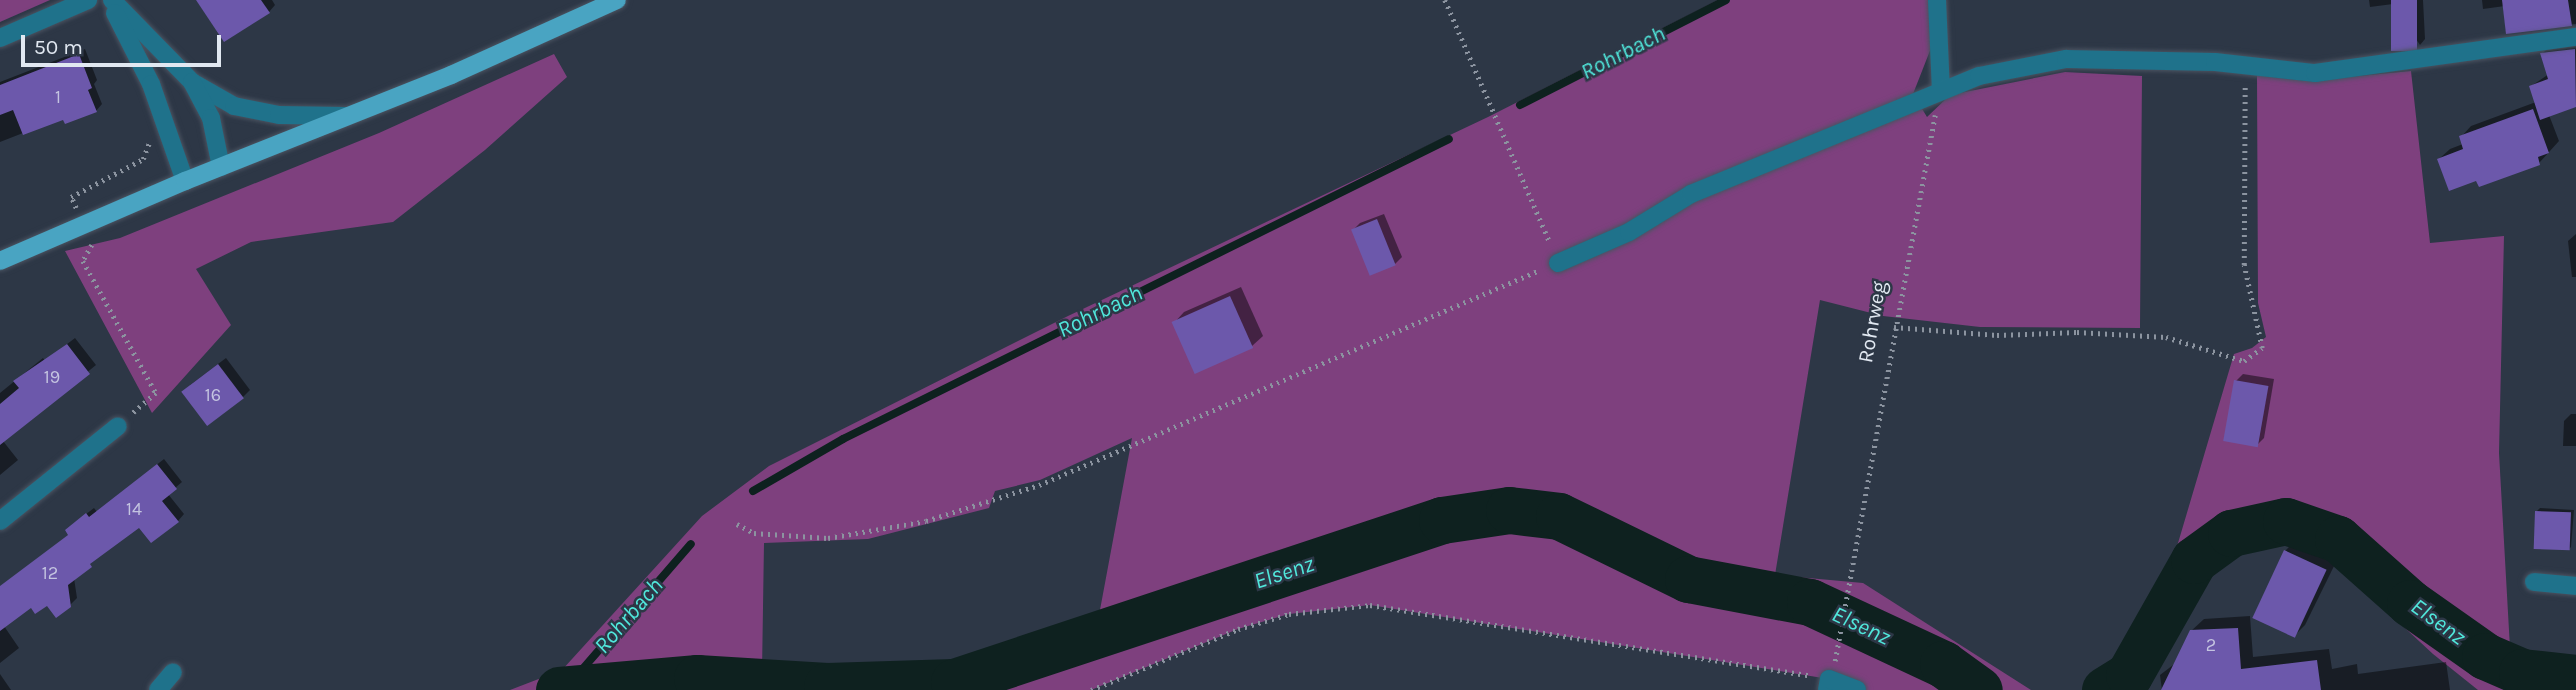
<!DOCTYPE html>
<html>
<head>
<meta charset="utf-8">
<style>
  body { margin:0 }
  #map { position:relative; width:2576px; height:690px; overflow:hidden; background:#2d3746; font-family:Karla,sans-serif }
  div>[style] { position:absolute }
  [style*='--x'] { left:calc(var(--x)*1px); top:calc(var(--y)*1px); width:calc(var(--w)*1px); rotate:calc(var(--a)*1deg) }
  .green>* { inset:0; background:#7e407e }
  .shadow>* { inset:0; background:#0007 }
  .stream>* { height:8px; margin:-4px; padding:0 4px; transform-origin:4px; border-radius:4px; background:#0e211f }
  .river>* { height:47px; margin:-23.5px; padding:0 23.5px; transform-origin:23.5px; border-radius:23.5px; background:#0e211f }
  .building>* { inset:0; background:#6c58ab; transform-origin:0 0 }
  .path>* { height:4.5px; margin-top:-2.25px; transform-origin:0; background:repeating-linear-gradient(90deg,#8c94a0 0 2px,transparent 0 7px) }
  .roads { filter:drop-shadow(0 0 2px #4a5361) drop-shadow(0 0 2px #4a5361) }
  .minor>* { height:18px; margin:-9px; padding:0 9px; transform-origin:9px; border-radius:9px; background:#1f728b }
  .major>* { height:18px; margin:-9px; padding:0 9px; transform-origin:9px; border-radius:9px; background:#49a4c2 }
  span { translate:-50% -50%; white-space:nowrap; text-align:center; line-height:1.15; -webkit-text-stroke:5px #2d3746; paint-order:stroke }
  .number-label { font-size:18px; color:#c4c4e0 }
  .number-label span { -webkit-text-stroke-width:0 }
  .street-label { font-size:21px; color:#e1e8f1 }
  .water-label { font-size:23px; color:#50e7db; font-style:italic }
  .scale { position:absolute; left:21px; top:35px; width:200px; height:32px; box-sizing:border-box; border:4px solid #e1e8f1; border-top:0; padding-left:9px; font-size:21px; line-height:24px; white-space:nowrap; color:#e1e8f1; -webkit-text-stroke:5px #2d3746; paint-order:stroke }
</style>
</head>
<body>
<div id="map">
  <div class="green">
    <div style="clip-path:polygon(0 0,50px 0,0 22px)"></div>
    <div style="clip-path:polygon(evenodd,1718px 0,1931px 0,1933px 43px,1913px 94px,1927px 117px,1950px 95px,2065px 72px,2142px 76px,2140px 328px,1980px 327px,1883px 316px,1820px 300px,1775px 575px,1863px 583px,2031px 690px,1857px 690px,1829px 679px,1370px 605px,1289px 614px,1238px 629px,1091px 690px,510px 690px,562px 670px,702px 516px,769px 466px,1068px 316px,1488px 117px,1718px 0,1132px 438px,1097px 626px,966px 664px,762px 672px,764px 543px,868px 539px,989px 508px,995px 491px,1040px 480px,1132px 438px)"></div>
    <div style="clip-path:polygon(554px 54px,567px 77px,485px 150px,393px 222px,251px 242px,196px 269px,231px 325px,152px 413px,65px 251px,120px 238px,379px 133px)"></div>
    <div style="clip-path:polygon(2411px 71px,2430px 243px,2504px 236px,2499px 453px,2510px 648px,2576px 665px,2576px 690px,2478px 690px,2433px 654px,2323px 552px,2285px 530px,2225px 550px,2148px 665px,2139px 690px,2095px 690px,2103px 686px,2173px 560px,2234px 354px,2252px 348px,2266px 337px,2258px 303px,2257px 75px,2308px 81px)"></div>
  </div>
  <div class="shadow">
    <div style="clip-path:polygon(199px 0,272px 0,275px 5px,269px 12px)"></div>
    <div style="clip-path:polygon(2369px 0,2423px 0,2425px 39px,2420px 45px,2393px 4px,2370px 7px)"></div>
    <div style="clip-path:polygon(2482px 0,2576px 0,2576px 24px,2508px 32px,2505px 6px,2483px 9px)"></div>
    <div style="clip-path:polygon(2576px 41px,2576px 105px,2549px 115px,2559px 141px,2539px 163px,2477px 178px,2439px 159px,2450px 149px,2463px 144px,2461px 137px,2471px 126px,2536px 102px,2531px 86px,2549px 74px,2542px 54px,2550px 46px)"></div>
    <div style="clip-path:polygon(85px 49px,97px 80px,94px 84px,102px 104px,96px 111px,64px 117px,0 142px,0 82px)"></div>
    <div style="clip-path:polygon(1384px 214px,1402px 257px,1395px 264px,1353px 230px,1360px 223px)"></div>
    <div style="clip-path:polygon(2576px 234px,2576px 277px,2572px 277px,2568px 241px)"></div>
    <div style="clip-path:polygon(1241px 287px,1263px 336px,1252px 346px,1196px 372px,1174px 323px,1184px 312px)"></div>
    <div style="clip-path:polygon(75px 338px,96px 365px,3px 441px,18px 460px,0 475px,0 393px,43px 358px,45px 361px)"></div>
    <div style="clip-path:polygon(226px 358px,250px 390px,243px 397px,190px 385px)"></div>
    <div style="clip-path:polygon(2243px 374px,2274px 379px,2264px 438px,2257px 445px,2236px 381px)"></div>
    <div style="clip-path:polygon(2571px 414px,2576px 414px,2576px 446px,2563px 446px,2564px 421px)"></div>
    <div style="clip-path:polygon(164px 459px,182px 482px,168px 494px,184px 514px,178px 521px,140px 525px,96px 558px,74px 578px,77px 598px,70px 605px,47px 603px,31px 606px,4px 626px,19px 648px,0 663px,0 603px,70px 534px,73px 524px,94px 508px,97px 512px)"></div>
    <div style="clip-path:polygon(2540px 508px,2574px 510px,2571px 547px,2568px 550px,2537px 511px)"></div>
    <div style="clip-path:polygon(2296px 540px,2337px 560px,2305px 625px,2294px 636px,2285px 551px)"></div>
    <div style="clip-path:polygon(2250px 616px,2253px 657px,2329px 649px,2332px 669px,2357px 664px,2358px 674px,2446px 662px,2450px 690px,2162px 690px,2160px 675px,2177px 662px,2191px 631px,2204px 619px)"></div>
    <div style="clip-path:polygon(0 674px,11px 690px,0 690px)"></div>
  </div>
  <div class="stream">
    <div style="--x:1520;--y:105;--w:231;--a:-27"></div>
    <div style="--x:753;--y:491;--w:104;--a:-30"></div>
    <div style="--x:843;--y:439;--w:676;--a:-26.34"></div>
    <div style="--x:567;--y:687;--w:189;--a:-49.1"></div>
  </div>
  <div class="river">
    <div style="--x:559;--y:690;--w:139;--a:-5"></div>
    <div style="--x:697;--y:678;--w:130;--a:3.5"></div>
    <div style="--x:827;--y:686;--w:127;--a:-1.8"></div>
    <div style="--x:954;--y:682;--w:514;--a:-18.36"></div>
    <div style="--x:1442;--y:520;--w:68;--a:-8.5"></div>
    <div style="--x:1509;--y:510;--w:50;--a:6.8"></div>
    <div style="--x:1559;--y:516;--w:144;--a:26"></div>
    <div style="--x:1688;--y:579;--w:124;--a:10.7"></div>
    <div style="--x:1810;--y:602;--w:147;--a:25"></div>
    <div style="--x:1943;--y:664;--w:44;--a:35.8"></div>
    <div style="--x:2105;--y:690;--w:28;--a:-32"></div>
    <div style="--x:2129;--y:675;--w:132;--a:-60.5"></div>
    <div style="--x:2194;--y:560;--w:46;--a:-36.1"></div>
    <div style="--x:2231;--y:533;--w:56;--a:-12.3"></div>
    <div style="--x:2286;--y:521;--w:55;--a:19.1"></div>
    <div style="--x:2338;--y:539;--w:96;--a:41.6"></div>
    <div style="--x:2410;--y:603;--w:92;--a:35.2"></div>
    <div style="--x:2485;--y:656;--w:40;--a:23.4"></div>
    <div style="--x:2522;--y:672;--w:54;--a:6.3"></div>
  </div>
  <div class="building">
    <div style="clip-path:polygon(196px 0,261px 0,270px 13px,224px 42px)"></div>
    <div style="left:2391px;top:0;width:26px;height:51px"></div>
    <div style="clip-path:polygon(2502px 0,2568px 0,2572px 26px,2506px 34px)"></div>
    <div style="clip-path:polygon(2575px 49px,2576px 107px,2540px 120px,2529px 86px,2548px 79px,2540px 53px)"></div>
    <div style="clip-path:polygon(79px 54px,92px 88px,88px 90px,97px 112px,65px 124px,63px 120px,23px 135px,13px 110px,0 115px,0 85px)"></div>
    <div style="clip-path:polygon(2533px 109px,2549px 153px,2538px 157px,2540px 165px,2479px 187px,2476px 181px,2449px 191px,2437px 159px,2463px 149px,2459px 136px)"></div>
    <div style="left:1377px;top:219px;width:50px;height:28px;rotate:68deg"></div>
    <div style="left:1230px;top:296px;width:57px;height:64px;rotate:66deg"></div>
    <div style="clip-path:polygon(67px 344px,90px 374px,0 445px,0 404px,19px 388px,13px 381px)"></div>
    <div style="left:218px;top:364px;width:43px;height:46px;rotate:53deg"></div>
    <div style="left:2234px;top:380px;width:35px;height:62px;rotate:10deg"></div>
    <div style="clip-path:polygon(157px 464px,177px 489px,162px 501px,179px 522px,151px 543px,139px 528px,90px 564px,92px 567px,68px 585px,71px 607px,56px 618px,47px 606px,35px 614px,31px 608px,0 631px,0 586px,68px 535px,65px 530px,86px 513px,89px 517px)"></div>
    <div style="left:2535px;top:511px;width:36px;height:38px;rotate:2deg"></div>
    <div style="left:2284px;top:550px;width:47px;height:75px;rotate:25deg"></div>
    <div style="clip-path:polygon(2238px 628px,2241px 669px,2317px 660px,2321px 690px,2161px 690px,2190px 630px)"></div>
  </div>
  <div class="path">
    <div style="--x:1445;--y:0;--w:265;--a:66.6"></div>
    <div style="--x:76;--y:208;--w:12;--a:-114"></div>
    <div style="--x:71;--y:197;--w:81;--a:-27.8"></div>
    <div style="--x:143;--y:159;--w:17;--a:-69"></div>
    <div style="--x:92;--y:245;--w:18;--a:119"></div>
    <div style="--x:83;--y:261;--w:151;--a:61.1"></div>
    <div style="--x:156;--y:393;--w:32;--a:139"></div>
    <div style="--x:1894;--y:327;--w:103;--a:4.4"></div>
    <div style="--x:1997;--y:335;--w:80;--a:-2.1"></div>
    <div style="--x:2077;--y:332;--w:89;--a:3.2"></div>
    <div style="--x:2166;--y:337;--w:82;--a:17.1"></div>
    <div style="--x:2244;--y:361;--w:22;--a:-36"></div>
    <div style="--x:2262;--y:348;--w:85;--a:-102.2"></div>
    <div style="--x:2244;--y:265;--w:179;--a:-89.7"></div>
    <div style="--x:737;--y:524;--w:19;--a:28"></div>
    <div style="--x:754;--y:533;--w:74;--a:3.9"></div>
    <div style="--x:828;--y:538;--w:99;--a:-9.8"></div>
    <div style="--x:926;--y:521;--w:119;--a:-17.7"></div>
    <div style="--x:1039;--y:485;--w:545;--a:-23.23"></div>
    <div style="--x:1835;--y:661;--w:555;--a:-79.62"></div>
    <div style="--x:1091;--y:690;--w:159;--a:-22.5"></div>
    <div style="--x:1238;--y:629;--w:53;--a:-16.4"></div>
    <div style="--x:1289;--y:614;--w:81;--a:-6.3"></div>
    <div style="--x:1370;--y:605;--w:444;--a:9.1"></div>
  </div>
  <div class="roads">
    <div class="minor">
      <div style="--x:112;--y:0;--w:115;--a:45.7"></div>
      <div style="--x:192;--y:82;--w:48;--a:29.7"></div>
      <div style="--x:234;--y:106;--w:46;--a:11.3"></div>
      <div style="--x:279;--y:115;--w:67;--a:0.9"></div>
      <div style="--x:1937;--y:0;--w:91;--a:87.5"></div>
      <div style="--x:115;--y:13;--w:80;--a:63.1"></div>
      <div style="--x:151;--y:84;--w:103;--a:70.7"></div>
      <div style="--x:0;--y:38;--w:96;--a:-23.4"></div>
      <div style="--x:192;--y:82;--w:41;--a:62.2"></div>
      <div style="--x:211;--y:118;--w:50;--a:78.5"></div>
      <div style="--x:1558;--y:263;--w:77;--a:-23.6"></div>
      <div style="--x:1629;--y:232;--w:73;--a:-31.5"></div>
      <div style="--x:1691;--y:194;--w:311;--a:-22.3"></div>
      <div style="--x:1979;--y:76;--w:89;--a:-11.1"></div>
      <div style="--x:2066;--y:59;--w:149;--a:1.2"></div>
      <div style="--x:2215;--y:62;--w:101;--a:6.3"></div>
      <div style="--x:2315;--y:73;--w:263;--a:-7.9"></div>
      <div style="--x:0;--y:521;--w:151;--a:-38.8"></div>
      <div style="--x:2534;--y:582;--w:42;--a:5.4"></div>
      <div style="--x:158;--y:690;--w:23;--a:-50"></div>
      <div style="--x:1827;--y:690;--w:11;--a:-80"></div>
      <div style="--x:1829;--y:679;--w:30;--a:21"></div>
    </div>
    <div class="major">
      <div style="--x:0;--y:261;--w:202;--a:-23.4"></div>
      <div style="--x:185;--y:181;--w:286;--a:-21.7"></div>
      <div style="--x:451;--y:75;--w:182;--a:-24.3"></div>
    </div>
  </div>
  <div class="number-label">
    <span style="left:58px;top:97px">1</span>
    <span style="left:52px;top:377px">19</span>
    <span style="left:213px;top:395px">16</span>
    <span style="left:134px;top:509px">14</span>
    <span style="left:50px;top:573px">12</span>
    <span style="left:2211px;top:645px">2</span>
  </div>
  <div class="street-label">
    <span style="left:1872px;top:322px;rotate:-80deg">Rohrweg</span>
  </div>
  <div class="water-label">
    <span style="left:1623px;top:53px;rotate:-27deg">Rohrbach</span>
    <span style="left:1100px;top:312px;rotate:-26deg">Rohrbach</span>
    <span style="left:1284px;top:573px;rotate:-18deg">Elsenz</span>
    <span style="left:629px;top:616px;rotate:-49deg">Rohrbach</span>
    <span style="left:2438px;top:622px;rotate:36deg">Elsenz</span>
    <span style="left:1861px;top:626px;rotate:25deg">Elsenz</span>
  </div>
  <div class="scale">50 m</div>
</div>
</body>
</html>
